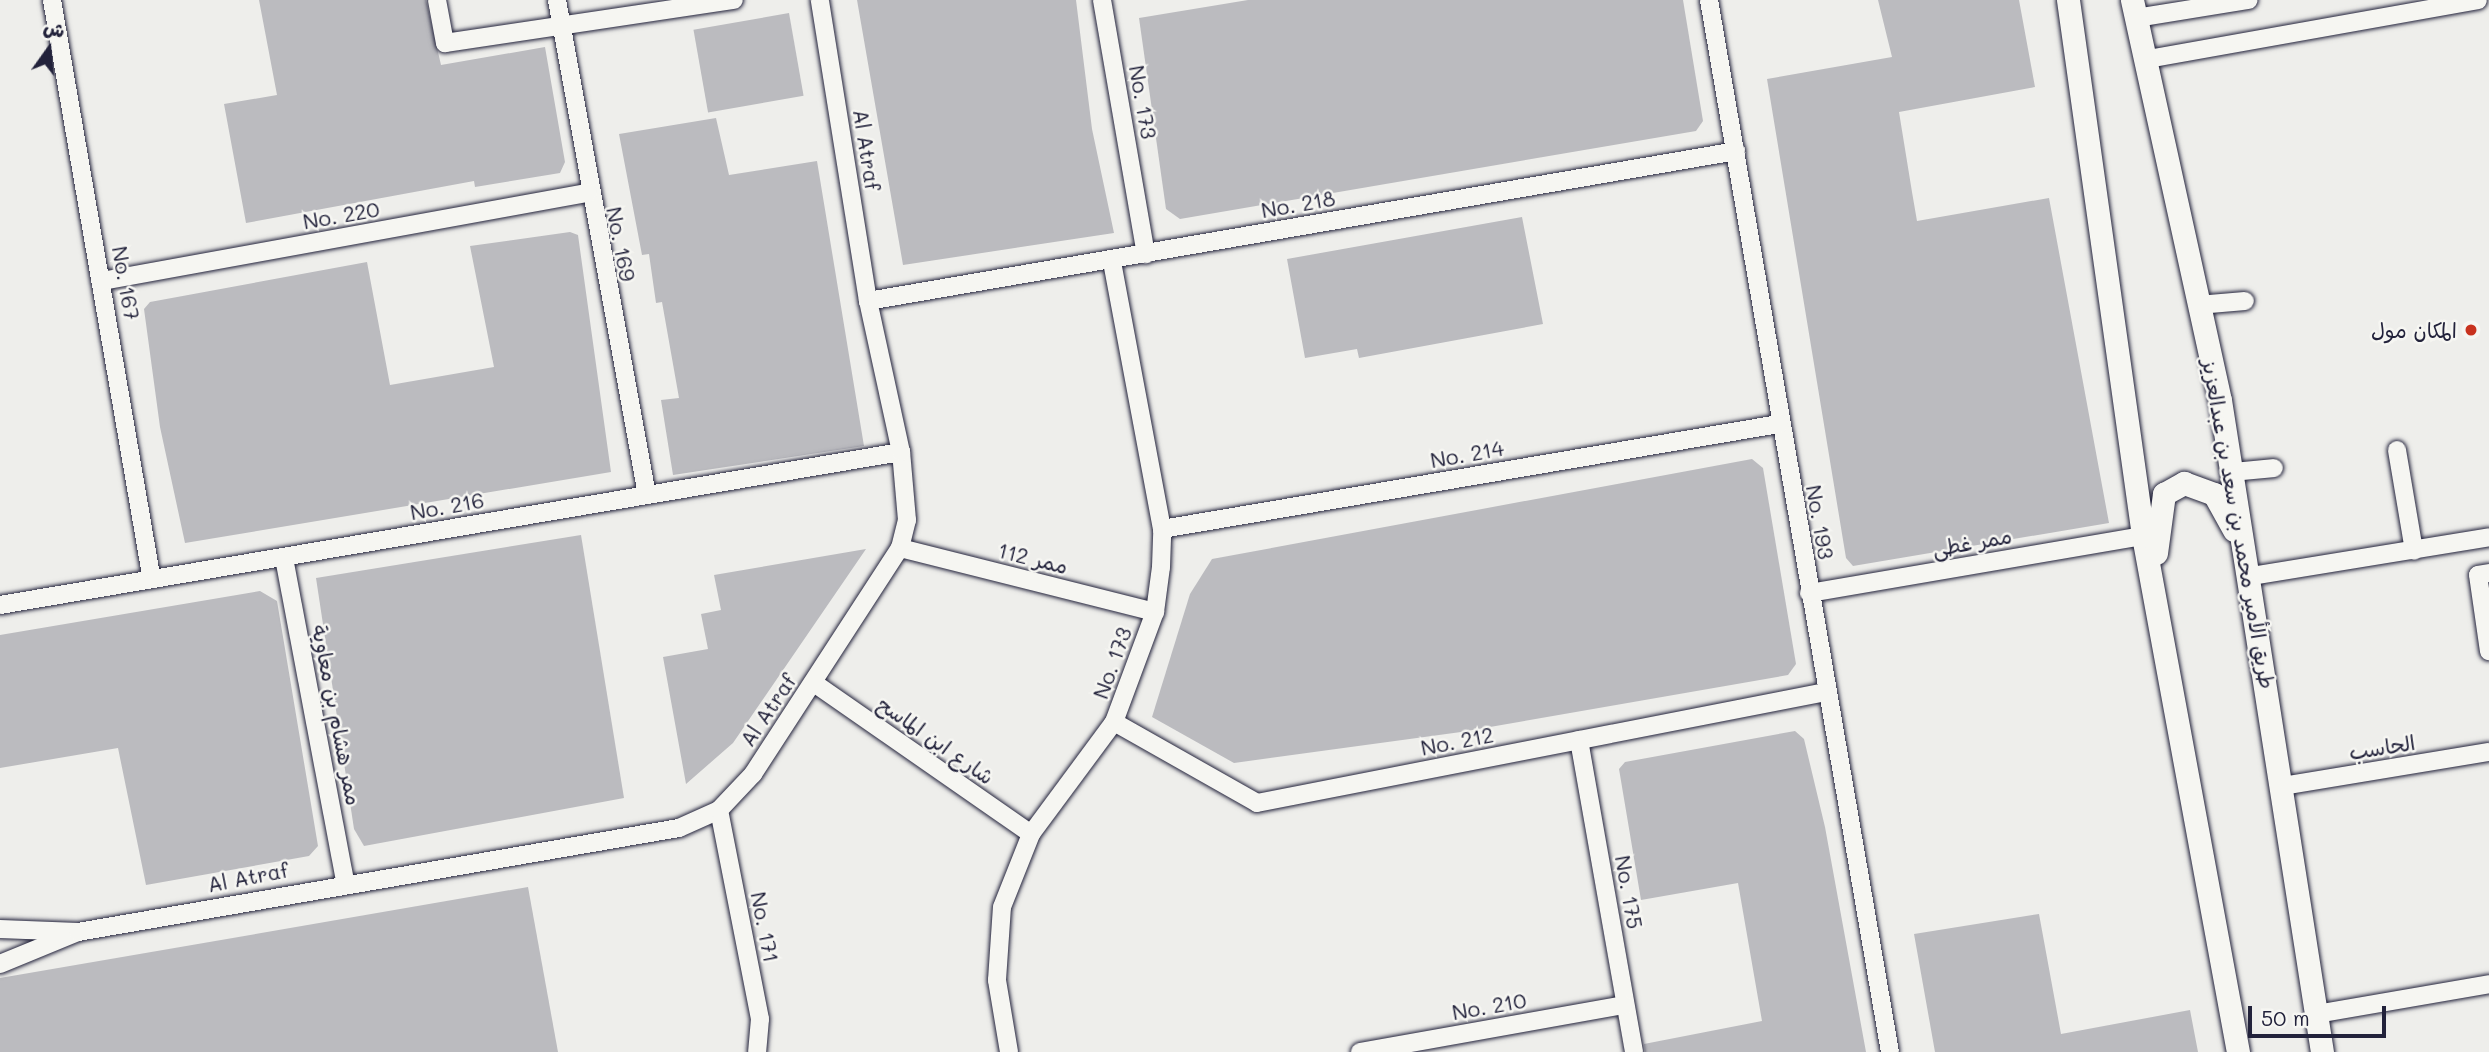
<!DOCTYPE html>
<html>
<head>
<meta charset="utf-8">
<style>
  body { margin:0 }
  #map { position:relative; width:2489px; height:1052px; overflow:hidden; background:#eeeeeb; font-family:Mali,"Playpen Sans Arabic",sans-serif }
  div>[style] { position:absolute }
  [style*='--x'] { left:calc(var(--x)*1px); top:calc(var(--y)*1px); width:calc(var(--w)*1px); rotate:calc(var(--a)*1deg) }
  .building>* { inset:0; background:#bbbbbf; transform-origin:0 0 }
  .roads { filter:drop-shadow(0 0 2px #22223b) drop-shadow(0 0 2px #22223b) }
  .minor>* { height:18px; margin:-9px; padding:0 9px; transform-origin:9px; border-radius:9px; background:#f6f6f2 }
  .major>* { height:23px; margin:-11.5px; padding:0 11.5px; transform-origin:11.5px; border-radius:11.5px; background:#f6f6f2 }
  .dots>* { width:19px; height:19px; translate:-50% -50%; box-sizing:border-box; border:4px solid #f6f6f2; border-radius:50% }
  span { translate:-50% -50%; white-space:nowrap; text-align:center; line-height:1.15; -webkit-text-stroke:5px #f6f6f2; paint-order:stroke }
  .street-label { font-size:21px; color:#22223b }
  .poi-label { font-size:21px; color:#22223b }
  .right { translate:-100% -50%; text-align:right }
  .north { position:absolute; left:14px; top:14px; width:70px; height:70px; -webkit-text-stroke:5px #f6f6f2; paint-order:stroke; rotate:15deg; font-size:19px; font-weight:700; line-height:28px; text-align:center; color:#22223b }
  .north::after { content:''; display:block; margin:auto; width:24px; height:32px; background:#22223b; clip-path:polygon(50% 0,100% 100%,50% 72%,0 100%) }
  .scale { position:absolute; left:2248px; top:1006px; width:138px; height:32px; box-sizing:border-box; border:4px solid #22223b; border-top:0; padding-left:9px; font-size:21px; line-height:24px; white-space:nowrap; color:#22223b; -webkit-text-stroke:5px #f6f6f2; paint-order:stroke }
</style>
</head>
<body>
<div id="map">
  <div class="building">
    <div style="clip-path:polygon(259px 0,426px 0,441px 65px,545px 47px,565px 162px,560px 173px,475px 187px,474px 181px,246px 223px,224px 104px,277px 95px)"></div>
    <div style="clip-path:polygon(857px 0,1076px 0,1092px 129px,1114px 233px,903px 265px)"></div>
    <div style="clip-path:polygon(1248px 0,1683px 0,1703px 121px,1696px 131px,1180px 219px,1166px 209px,1139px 18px)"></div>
    <div style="clip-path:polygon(1878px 0,2019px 0,2035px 87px,1899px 112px,1912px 192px,1917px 221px,2049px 198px,2109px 523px,1853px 566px,1846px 558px,1767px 79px,1892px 57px)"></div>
    <div style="left:789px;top:13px;width:84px;height:97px;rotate:80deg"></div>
    <div style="clip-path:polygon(716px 118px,729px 175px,817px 161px,864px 446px,673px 475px,661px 400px,679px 398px,662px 302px,656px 303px,649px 254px,642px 255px,619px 134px)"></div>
    <div style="clip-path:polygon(1522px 217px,1543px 324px,1359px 358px,1357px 349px,1305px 358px,1287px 259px)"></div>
    <div style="clip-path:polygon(570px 232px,578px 235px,611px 472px,185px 543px,160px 427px,144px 309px,150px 302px,367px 262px,390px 385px,494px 367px,470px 246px)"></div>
    <div style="clip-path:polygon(1752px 459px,1763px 468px,1796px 664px,1788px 675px,1461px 732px,1234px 763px,1152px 717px,1190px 594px,1212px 559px)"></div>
    <div style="clip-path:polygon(581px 535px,624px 798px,364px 846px,354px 829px,316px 578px)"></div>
    <div style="clip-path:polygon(866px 549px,733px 743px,686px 784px,663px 657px,708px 649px,701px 614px,721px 610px,714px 575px)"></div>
    <div style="clip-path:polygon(260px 591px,277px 601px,318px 846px,309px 856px,146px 885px,118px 748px,0 768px,0 635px)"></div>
    <div style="clip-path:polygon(1795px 731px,1804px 739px,1825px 827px,1866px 1052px,1645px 1052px,1644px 1044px,1762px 1021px,1738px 883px,1641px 900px,1619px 769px,1625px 762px)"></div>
    <div style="clip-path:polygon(528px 887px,558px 1052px,0 1052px,0 978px)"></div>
    <div style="clip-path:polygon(2039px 914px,2061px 1034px,2190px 1010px,2198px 1052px,1935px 1052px,1914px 934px)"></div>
  </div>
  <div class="roads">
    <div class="minor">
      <div style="--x:52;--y:0;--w:583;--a:80.23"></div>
      <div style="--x:437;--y:0;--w:44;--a:79.5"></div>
      <div style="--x:445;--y:43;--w:292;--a:-8.5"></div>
      <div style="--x:557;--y:0;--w:503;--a:79.7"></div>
      <div style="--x:1102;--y:0;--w:258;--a:80.2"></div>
      <div style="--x:1709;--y:0;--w:1067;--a:80.24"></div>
      <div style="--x:2136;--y:18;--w:114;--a:-9.1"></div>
      <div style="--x:2148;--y:59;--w:335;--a:-10.1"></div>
      <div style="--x:102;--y:281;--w:494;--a:-10.3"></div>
      <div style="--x:868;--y:301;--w:881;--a:-9.8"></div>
      <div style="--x:2198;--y:305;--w:47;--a:-4.9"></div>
      <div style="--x:2397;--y:450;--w:102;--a:80.4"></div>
      <div style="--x:2232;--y:472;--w:42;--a:-5.4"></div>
      <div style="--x:1162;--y:529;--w:626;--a:-9.66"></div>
      <div style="--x:900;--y:548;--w:263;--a:14.1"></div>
      <div style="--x:284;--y:558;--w:329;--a:79.3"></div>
      <div style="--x:2489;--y:573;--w:11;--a:170"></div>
      <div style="--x:2478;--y:575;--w:77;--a:81.8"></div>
      <div style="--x:2252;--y:576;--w:240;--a:-9.3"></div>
      <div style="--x:1809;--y:593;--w:339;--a:-9.7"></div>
      <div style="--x:0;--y:605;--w:914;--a:-9.64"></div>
      <div style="--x:814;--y:683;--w:264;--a:34.8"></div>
      <div style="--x:1114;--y:722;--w:164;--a:29.5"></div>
      <div style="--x:1257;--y:803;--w:580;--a:-11.04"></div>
      <div style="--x:1579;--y:740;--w:317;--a:80"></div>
      <div style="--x:2283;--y:786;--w:209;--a:-9.4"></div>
      <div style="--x:719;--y:810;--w:213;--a:78.9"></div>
      <div style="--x:760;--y:1019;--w:33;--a:95"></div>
      <div style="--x:0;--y:929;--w:78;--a:2.2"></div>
      <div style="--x:78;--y:932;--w:84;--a:157.7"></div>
      <div style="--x:78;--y:932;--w:610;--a:-9.82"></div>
      <div style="--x:679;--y:828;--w:44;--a:-24.2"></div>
      <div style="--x:719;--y:810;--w:50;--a:-46.6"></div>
      <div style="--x:753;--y:774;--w:270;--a:-57"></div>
      <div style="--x:900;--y:548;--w:29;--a:-76"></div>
      <div style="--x:907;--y:520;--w:68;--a:-95"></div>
      <div style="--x:901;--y:452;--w:155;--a:-102.3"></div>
      <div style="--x:868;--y:301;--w:305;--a:-99.1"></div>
      <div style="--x:2316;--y:1014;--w:176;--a:-9.8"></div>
      <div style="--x:1009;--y:1052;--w:73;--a:-99.5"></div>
      <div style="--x:997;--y:980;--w:73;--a:-86.1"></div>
      <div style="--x:1002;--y:907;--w:79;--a:-68.3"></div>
      <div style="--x:1031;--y:834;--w:139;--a:-53.5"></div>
      <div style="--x:1114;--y:722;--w:117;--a:-69.6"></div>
      <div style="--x:1155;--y:612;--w:45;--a:-82.4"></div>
      <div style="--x:1161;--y:567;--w:38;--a:-88"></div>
      <div style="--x:1162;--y:529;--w:273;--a:-100.6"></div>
      <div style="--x:1360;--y:1052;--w:269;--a:-10.1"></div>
    </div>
    <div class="major">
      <div style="--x:2068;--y:0;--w:541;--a:82.03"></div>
      <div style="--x:2143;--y:536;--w:525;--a:79.57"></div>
      <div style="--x:2132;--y:0;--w:410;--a:77.6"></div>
      <div style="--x:2220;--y:400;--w:660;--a:81.11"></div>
      <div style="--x:2156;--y:553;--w:60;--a:-82.3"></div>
      <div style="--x:2164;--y:494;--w:23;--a:-29"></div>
      <div style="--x:2184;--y:483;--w:32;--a:20"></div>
      <div style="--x:2214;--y:494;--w:41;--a:60.9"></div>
    </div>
  </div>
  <div class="dots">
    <div style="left:2471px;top:330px;background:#c8321e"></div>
  </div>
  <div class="street-label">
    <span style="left:1143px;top:102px;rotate:80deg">No. 173</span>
    <span style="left:867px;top:150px;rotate:81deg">Al Atraf</span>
    <span style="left:1298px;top:204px;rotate:-10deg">No. 218</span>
    <span style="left:341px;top:215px;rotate:-10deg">No. 220</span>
    <span style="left:621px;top:244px;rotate:79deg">No. 169</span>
    <span style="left:126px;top:283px;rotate:80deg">No. 167</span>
    <span style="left:1467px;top:454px;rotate:-10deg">No. 214</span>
    <span style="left:447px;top:506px;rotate:-10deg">No. 216</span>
    <span style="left:1820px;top:522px;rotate:80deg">No. 193</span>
    <span style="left:2239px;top:524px;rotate:80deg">طريق الأمير محمد بن سعد بن عبدالعزيز</span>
    <span style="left:1972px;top:542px;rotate:-10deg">ممر غطى</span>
    <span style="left:1033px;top:558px;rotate:14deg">ممر 112</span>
    <span style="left:1112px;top:663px;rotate:-70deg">No. 173</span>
    <span style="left:768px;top:710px;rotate:-56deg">Al Atraf</span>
    <span style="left:337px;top:715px;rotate:79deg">ممر هشام بن معاوية</span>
    <span style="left:936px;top:740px;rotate:35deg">شارع ابن الماسح</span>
    <span style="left:1457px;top:741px;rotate:-11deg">No. 212</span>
    <span style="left:2382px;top:747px;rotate:-9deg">الحاسب</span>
    <span style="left:248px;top:877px;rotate:-11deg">Al Atraf</span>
    <span style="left:1629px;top:892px;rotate:80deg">No. 175</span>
    <span style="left:765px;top:927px;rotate:79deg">No. 171</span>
    <span style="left:1489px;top:1006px;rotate:-10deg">No. 210</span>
  </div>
  <div class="poi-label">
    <span class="right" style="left:2457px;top:330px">المكان مول</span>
  </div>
  <div class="north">ش</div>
  <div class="scale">50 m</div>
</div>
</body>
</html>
